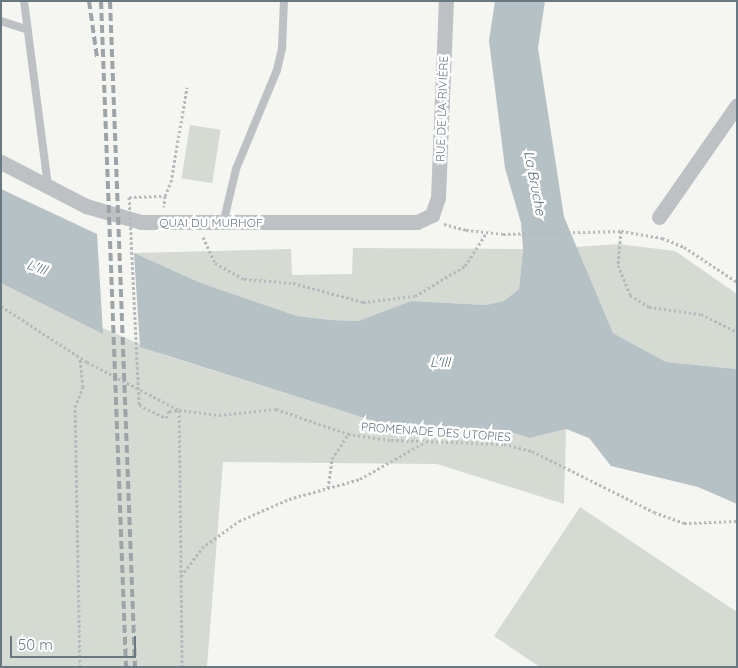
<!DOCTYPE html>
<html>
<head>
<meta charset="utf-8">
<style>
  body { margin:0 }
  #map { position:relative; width:738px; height:668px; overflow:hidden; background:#f5f5f2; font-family:Quicksand,sans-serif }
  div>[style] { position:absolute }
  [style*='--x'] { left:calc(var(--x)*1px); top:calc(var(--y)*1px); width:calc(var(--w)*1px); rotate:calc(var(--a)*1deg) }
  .green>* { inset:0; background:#d5dad2; transform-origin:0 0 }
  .water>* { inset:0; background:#b5c1c4 }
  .path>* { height:3px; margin-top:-1.5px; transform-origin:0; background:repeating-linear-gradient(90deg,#b7babc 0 2.5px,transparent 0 5px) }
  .lane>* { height:8px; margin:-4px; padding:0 4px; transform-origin:4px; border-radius:4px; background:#bdc1c4 }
  .street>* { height:15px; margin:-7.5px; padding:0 7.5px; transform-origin:7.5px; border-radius:7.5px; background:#bdc1c4 }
  .rail>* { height:4px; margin-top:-2px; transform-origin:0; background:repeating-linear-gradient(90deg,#9da4a8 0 8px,transparent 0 12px) }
  .path-bridge>* { height:3px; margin-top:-1.5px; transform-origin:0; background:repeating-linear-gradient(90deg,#b7babc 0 2.5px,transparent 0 5px) }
  span { translate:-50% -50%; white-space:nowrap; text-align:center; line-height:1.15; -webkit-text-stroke:5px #fff; paint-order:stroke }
  .street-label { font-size:12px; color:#677880 }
  .water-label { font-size:14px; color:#63797d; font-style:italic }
  .frame { position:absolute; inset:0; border:2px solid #677880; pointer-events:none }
  .scale { position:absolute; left:10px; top:636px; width:126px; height:22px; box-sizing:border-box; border:2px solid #677880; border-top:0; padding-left:6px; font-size:15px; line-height:18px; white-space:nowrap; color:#677880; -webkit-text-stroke:4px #fff; paint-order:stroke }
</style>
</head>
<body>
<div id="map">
  <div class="green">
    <div style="left:190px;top:125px;width:31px;height:54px;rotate:9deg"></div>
    <div style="clip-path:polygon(618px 244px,675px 251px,737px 294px,737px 369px,666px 362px,613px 333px,576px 247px)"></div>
    <div style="clip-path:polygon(353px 248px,523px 249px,519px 289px,504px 301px,486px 305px,411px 301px,358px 321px,331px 320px,297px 316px,201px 283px,134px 253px,291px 249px,292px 275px,352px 274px)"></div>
    <div style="clip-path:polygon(1px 283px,164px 355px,380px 423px,510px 432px,530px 438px,566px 429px,564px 504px,437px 464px,223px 462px,207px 667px,1px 667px)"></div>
    <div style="clip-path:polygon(580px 507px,737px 612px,737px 667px,540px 667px,494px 636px)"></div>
  </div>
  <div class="water">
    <div style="clip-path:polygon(495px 1px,545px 1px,538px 48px,564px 217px,613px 333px,666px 362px,737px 369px,737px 504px,698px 487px,611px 466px,589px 438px,566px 429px,530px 438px,510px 432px,380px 423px,140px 347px,134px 253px,201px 283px,297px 316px,331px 320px,358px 321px,411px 301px,486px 305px,504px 301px,519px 289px,523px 249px,521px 223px,505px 168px,489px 41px)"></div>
    <div style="clip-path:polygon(1px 189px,97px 234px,103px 334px,1px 283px)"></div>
  </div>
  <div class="path">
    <div style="--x:165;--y:196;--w:15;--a:-67"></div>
    <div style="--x:171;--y:182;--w:96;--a:-80.4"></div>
    <div style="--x:129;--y:197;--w:36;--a:-2"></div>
    <div style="--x:165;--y:196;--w:11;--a:95"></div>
    <div style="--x:444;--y:224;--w:23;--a:15"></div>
    <div style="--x:466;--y:230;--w:37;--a:6"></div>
    <div style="--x:503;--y:234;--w:118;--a:-1.5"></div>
    <div style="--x:621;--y:231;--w:42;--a:9.7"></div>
    <div style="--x:662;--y:238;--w:24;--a:22"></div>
    <div style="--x:684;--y:247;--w:64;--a:33.4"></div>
    <div style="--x:621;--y:231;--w:34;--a:95"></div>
    <div style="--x:618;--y:265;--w:32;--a:68"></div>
    <div style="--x:630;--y:295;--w:22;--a:32"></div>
    <div style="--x:649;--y:307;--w:52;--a:7.7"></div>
    <div style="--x:701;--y:314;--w:40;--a:26.6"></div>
    <div style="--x:203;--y:237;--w:29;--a:65"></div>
    <div style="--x:215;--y:263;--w:33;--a:29"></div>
    <div style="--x:244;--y:279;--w:49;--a:4.7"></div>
    <div style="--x:293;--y:283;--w:73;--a:15.2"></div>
    <div style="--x:363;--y:302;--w:52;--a:-6.6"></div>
    <div style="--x:415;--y:296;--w:58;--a:-31"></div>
    <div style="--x:465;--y:266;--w:40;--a:-57.1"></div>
    <div style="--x:1;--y:306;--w:103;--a:33.1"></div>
    <div style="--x:87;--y:362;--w:104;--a:27.6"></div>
    <div style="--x:179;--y:410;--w:40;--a:7.1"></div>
    <div style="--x:219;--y:415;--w:57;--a:-6"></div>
    <div style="--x:276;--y:409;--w:76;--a:19.1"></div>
    <div style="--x:348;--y:434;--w:43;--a:7.9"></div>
    <div style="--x:391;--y:440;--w:113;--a:2"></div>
    <div style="--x:504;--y:444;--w:29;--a:14"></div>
    <div style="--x:532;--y:451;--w:136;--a:26.6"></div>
    <div style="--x:654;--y:512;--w:32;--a:20"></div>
    <div style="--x:684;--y:523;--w:53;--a:-2.2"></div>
    <div style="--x:139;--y:405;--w:30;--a:26"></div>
    <div style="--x:166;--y:418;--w:8;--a:-67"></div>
    <div style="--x:169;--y:411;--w:10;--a:-6"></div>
    <div style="--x:179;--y:410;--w:257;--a:89.3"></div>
    <div style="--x:328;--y:488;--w:29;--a:-82"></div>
    <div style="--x:332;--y:459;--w:30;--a:-57"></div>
    <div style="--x:181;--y:576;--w:35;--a:-53"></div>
    <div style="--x:202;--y:548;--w:46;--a:-36.1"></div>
    <div style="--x:239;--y:521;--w:55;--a:-23.7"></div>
    <div style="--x:289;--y:499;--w:74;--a:-15.7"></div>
    <div style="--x:360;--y:479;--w:75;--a:-29.6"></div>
    <div style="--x:80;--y:667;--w:260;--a:-91.1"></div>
    <div style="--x:75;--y:407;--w:22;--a:-68"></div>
    <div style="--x:83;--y:387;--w:29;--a:-96"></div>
  </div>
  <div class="lane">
    <div style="--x:24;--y:1;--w:187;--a:82.6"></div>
    <div style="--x:1;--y:21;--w:28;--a:18"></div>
    <div style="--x:223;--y:224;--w:57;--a:-76.7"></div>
    <div style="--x:236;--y:169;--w:107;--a:-67.5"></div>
    <div style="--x:277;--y:70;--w:23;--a:-77"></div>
    <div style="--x:282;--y:48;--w:47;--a:-87.6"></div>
  </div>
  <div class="street">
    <div style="--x:1;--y:162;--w:96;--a:27.4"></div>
    <div style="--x:86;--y:206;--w:57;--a:16.2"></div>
    <div style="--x:141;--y:222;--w:276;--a:0"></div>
    <div style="--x:417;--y:222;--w:17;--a:-25"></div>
    <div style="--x:432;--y:215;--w:18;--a:-71"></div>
    <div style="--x:438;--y:198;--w:197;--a:-87.7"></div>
    <div style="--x:659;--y:217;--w:136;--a:-55.1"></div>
  </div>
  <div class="rail">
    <div style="--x:89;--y:1;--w:57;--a:81.9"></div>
    <div style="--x:101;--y:1;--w:666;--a:87.85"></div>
    <div style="--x:110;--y:1;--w:666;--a:87.85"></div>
  </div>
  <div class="path-bridge">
    <div style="--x:129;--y:197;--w:208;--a:87.2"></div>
  </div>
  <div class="street-label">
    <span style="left:442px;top:109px;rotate:-88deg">RUE DE LA RIVIÈRE</span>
    <span style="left:211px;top:223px">QUAI DU MURHOF</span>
    <span style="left:436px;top:432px;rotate:4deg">PROMENADE DES UTOPIES</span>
  </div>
  <div class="water-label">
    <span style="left:535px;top:183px;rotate:79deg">La Bruche</span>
    <span style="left:37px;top:267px;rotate:20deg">L'Ill</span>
    <span style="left:440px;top:362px;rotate:1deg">L'Ill</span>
  </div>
  <div class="frame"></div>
  <div class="scale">50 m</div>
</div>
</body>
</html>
